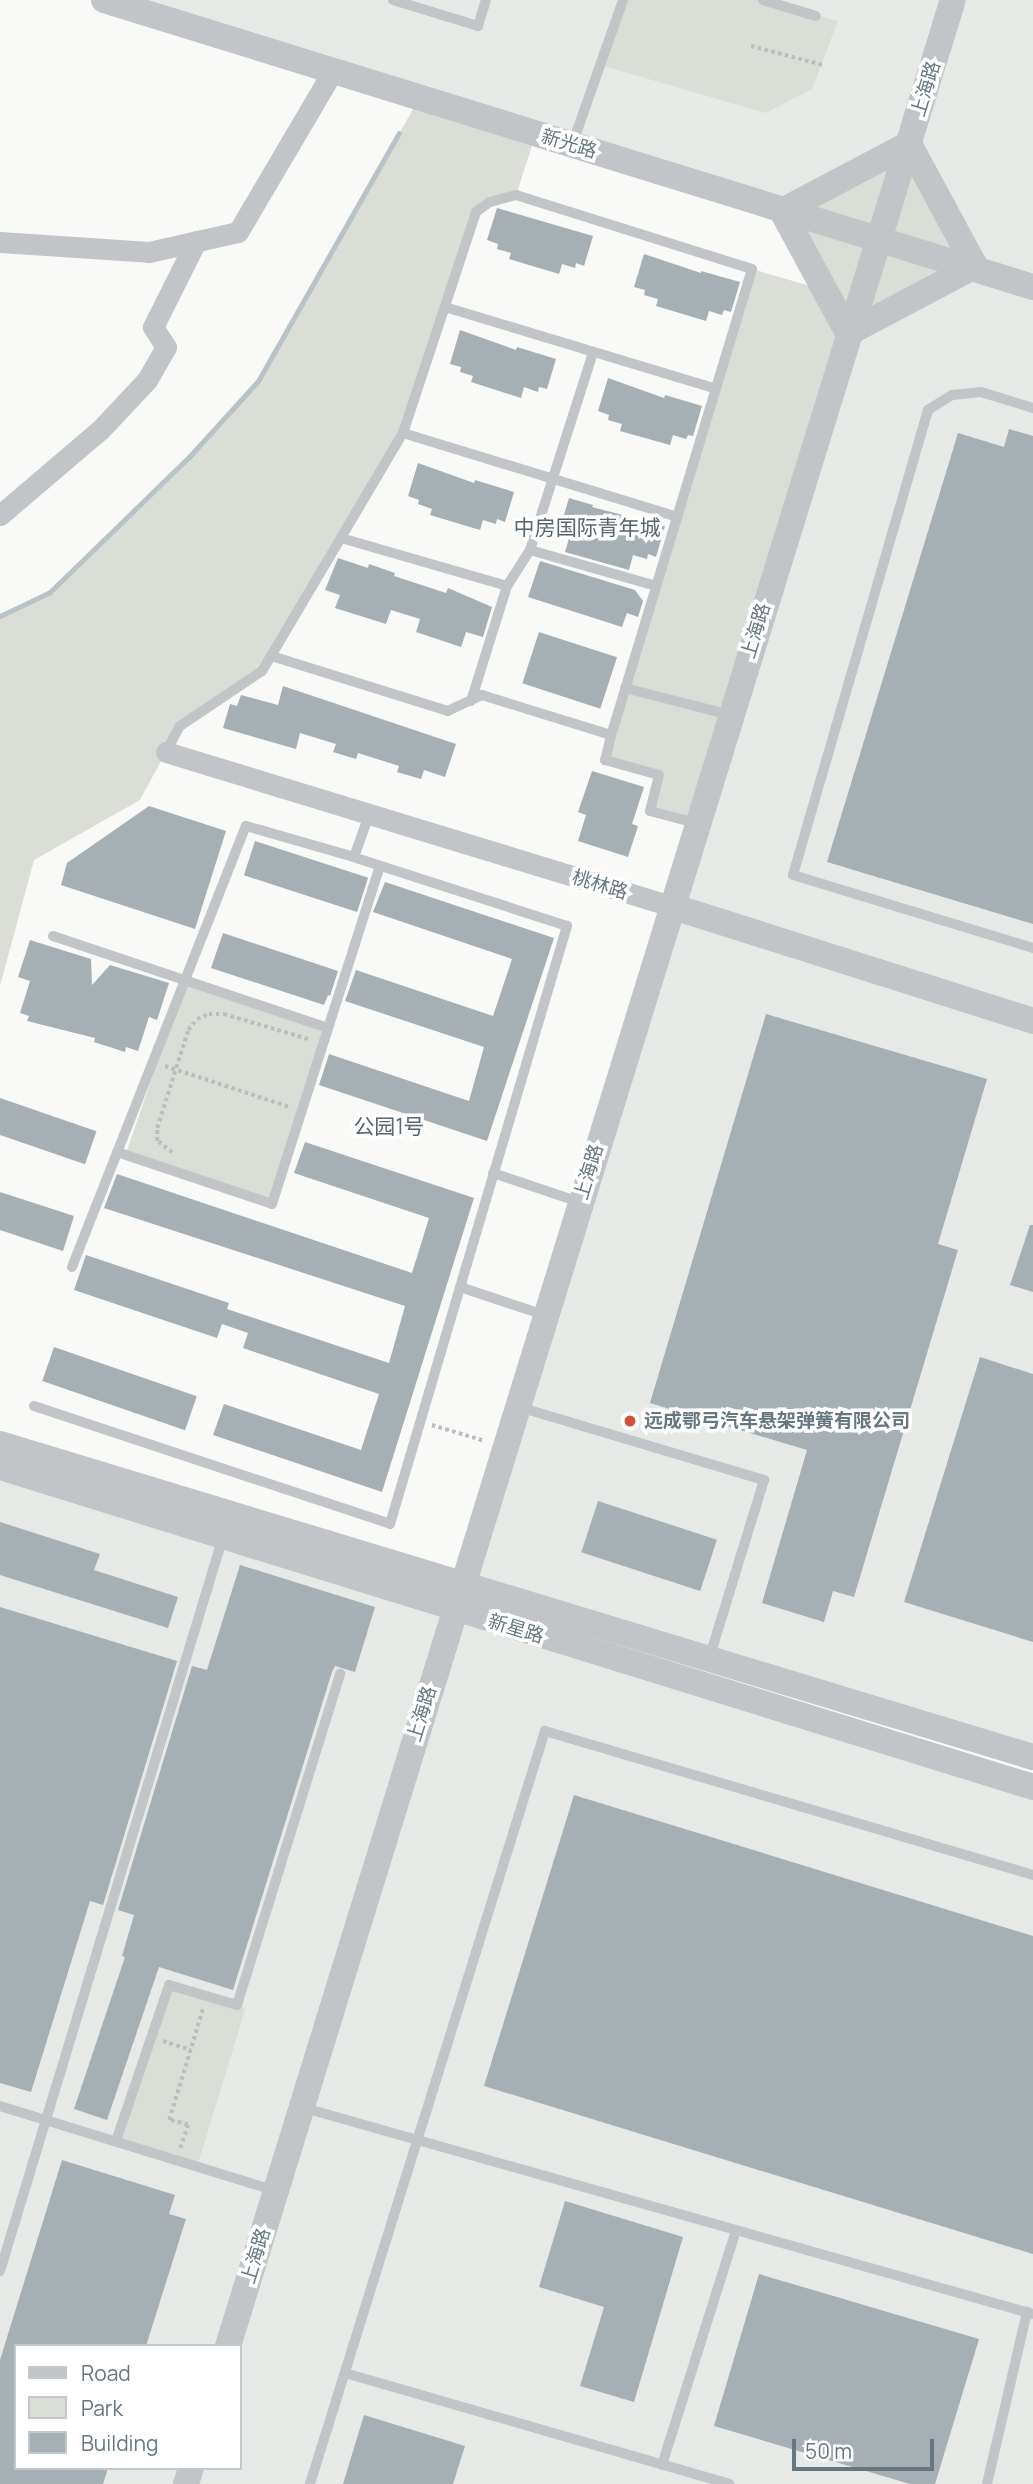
<!DOCTYPE html>
<html>
<head>
<meta charset="utf-8">
<style>
  body { margin:0 }
  #map { position:relative; width:1033px; height:2484px; overflow:hidden; background:#f9f9f7; font-family:Manrope,"Noto Sans SC",sans-serif }
  div>[style] { position:absolute }
  [style*='--x'] { left:calc(var(--x)*1px); top:calc(var(--y)*1px); width:calc(var(--w)*1px); rotate:calc(var(--a)*1deg) }
  .built>* { inset:0; background:#e7e9e7 }
  .green>* { inset:0; background:#daded7; transform-origin:0 0 }
  .stream>* { height:5px; margin:-2.5px; padding:0 2.5px; transform-origin:2.5px; border-radius:2.5px; background:#b7c3c6 }
  .building>* { inset:0; background:#a6afb3; transform-origin:0 0 }
  .path>* { height:3.5px; margin-top:-1.75px; transform-origin:0; background:repeating-linear-gradient(90deg,#bbbec0 0 3.5px,transparent 0 7px) }
  .service>* { height:10px; margin:-5px; padding:0 5px; transform-origin:5px; border-radius:5px; background:#c1c5c8 }
  .minor>* { height:21px; margin:-10.5px; padding:0 10.5px; transform-origin:10.5px; border-radius:10.5px; background:#c1c5c8 }
  .tertiary>* { height:26px; margin:-13px; padding:0 13px; transform-origin:13px; border-radius:13px; background:#c1c5c8 }
  .dots>* { width:19px; height:19px; translate:-50% -50%; box-sizing:border-box; border:4px solid #fff; border-radius:50% }
  span { translate:-50% -50%; white-space:nowrap; text-align:center; line-height:1.15; -webkit-text-stroke:7px #fff; paint-order:stroke }
  .street-label { font-size:19px; color:#66777f }
  .poi-label { font-size:19px; color:#66777f; font-weight:700 }
  .left { translate:0 -50%; text-align:left }
  .neighbourhood-label { font-size:21px; color:#58656b }
  .legend { position:absolute; left:14px; top:2344px; width:228px; height:126px; box-sizing:border-box; background:#fff; border:2px solid #c2c9cc; margin:0; padding:9px 12px; list-style:none; font-size:21px; color:#66777f }
  .legend li { display:flex; align-items:center; gap:14px; height:35px }
  .legend b { width:35px; border:2px solid #c2c9cc }
  .scale { position:absolute; left:792px; top:2439px; width:142px; height:32px; box-sizing:border-box; border:4px solid #66777f; border-top:0; padding-left:9px; font-size:21px; line-height:24px; white-space:nowrap; color:#66777f; -webkit-text-stroke:5px #fff; paint-order:stroke }
</style>
</head>
<body>
<div id="map">
  <div class="built">
    <div style="clip-path:polygon(104px 0,1033px 0,1033px 1759px,462px 1583px,848px 333px,782px 211px)"></div>
    <div style="clip-path:polygon(evenodd,0 1473px,1033px 1787px,1033px 2484px,0 2484px,0 1473px,16px 2346px,240px 2346px,240px 2468px,16px 2468px,16px 2346px)"></div>
  </div>
  <div class="green">
    <div style="clip-path:polygon(623px 0,761px 0,838px 21px,812px 89px,766px 113px,600px 65px)"></div>
    <div style="clip-path:polygon(420px 97px,536px 134px,516px 195px,476px 212px,403px 433px,262px 671px,180px 726px,140px 800px,34px 860px,0 986px,0 616px,50px 592px,189px 457px,258px 381px)"></div>
    <div style="clip-path:polygon(909px 144px,975px 266px,848px 333px,696px 823px,650px 811px,659px 775px,605px 760px,752px 269px,824px 290px,782px 211px)"></div>
    <div style="left:186px;top:979px;width:150px;height:186px;rotate:19deg"></div>
    <div style="left:169px;top:1985px;width:80px;height:165px;rotate:17deg"></div>
  </div>
  <div class="stream">
    <div style="--x:0;--y:616;--w:55;--a:-25.6"></div>
    <div style="--x:50;--y:592;--w:194;--a:-44.2"></div>
    <div style="--x:189;--y:457;--w:103;--a:-47.8"></div>
    <div style="--x:258;--y:381;--w:285;--a:-60.4"></div>
  </div>
  <div class="building">
    <div style="clip-path:polygon(497px 208px,593px 236px,584px 266px,576px 263px,575px 268px,562px 264px,559px 274px,509px 259px,511px 253px,497px 249px,498px 244px,487px 240px)"></div>
    <div style="clip-path:polygon(644px 254px,701px 273px,701px 271px,740px 282px,731px 312px,724px 310px,722px 315px,709px 311px,706px 321px,656px 306px,658px 299px,644px 295px,645px 290px,634px 287px)"></div>
    <div style="clip-path:polygon(460px 330px,516px 350px,517px 347px,556px 359px,547px 389px,539px 387px,538px 392px,524px 387px,521px 398px,471px 382px,473px 376px,460px 372px,461px 367px,450px 364px)"></div>
    <div style="clip-path:polygon(608px 378px,664px 398px,665px 395px,702px 406px,693px 436px,688px 435px,686px 439px,673px 435px,670px 445px,620px 431px,622px 424px,608px 420px,609px 415px,598px 411px)"></div>
    <div style="clip-path:polygon(1009px 429px,1033px 436px,1033px 924px,827px 862px,958px 433px,1004px 447px)"></div>
    <div style="clip-path:polygon(418px 463px,474px 483px,475px 480px,514px 492px,505px 522px,497px 519px,496px 524px,483px 520px,480px 530px,430px 515px,432px 509px,418px 504px,419px 500px,408px 496px)"></div>
    <div style="clip-path:polygon(569px 498px,593px 505px,592px 507px,665px 526px,656px 557px,648px 554px,647px 559px,633px 555px,629px 570px,565px 552px,570px 535px,559px 531px)"></div>
    <div style="clip-path:polygon(338px 558px,368px 568px,369px 564px,395px 573px,394px 576px,446px 593px,448px 588px,492px 607px,483px 637px,466px 632px,461px 647px,416px 632px,420px 619px,391px 610px,386px 624px,335px 608px,340px 595px,325px 590px)"></div>
    <div style="clip-path:polygon(540px 561px,635px 590px,643px 601px,638px 617px,627px 613px,622px 627px,528px 597px)"></div>
    <div style="left:539px;top:632px;width:82px;height:54px;rotate:18deg"></div>
    <div style="clip-path:polygon(283px 686px,456px 744px,445px 777px,424px 770px,421px 779px,397px 772px,399px 766px,358px 753px,356px 759px,333px 752px,336px 744px,300px 733px,296px 749px,223px 728px,230px 704px,237px 706px,241px 695px,278px 705px)"></div>
    <div style="clip-path:polygon(592px 771px,644px 787px,632px 824px,638px 826px,628px 857px,578px 841px,586px 815px,578px 812px)"></div>
    <div style="clip-path:polygon(149px 806px,226px 831px,195px 929px,61px 885px,67px 863px)"></div>
    <div style="left:255px;top:841px;width:119px;height:36px;rotate:18deg"></div>
    <div style="clip-path:polygon(385px 882px,554px 938px,487px 1141px,319px 1085px,329px 1054px,469px 1101px,484px 1047px,345px 1001px,356px 970px,493px 1016px,512px 959px,373px 912px)"></div>
    <div style="clip-path:polygon(223px 933px,338px 971px,330px 996px,328px 995px,324px 1005px,211px 968px)"></div>
    <div style="clip-path:polygon(30px 940px,91px 959px,92px 985px,110px 965px,169px 983px,157px 1020px,149px 1017px,138px 1051px,126px 1047px,125px 1052px,94px 1042px,95px 1038px,27px 1021px,29px 1016px,20px 1013px,30px 981px,18px 977px)"></div>
    <div style="clip-path:polygon(766px 1014px,987px 1079px,938px 1244px,958px 1250px,854px 1597px,833px 1591px,824px 1622px,762px 1603px,807px 1450px,650px 1403px)"></div>
    <div style="left:0;top:1098px;width:102px;height:35px;rotate:19deg"></div>
    <div style="clip-path:polygon(305px 1142px,474px 1198px,382px 1492px,213px 1435px,224px 1404px,361px 1450px,379px 1394px,243px 1348px,248px 1333px,222px 1324px,217px 1338px,74px 1290px,86px 1255px,229px 1303px,227px 1309px,389px 1363px,405px 1306px,104px 1208px,117px 1174px,412px 1273px,429px 1218px,294px 1173px)"></div>
    <div style="clip-path:polygon(0 1192px,74px 1216px,63px 1251px,0 1230px)"></div>
    <div style="clip-path:polygon(1030px 1225px,1033px 1225px,1033px 1292px,1010px 1285px)"></div>
    <div style="left:54px;top:1347px;width:151px;height:36px;rotate:19deg"></div>
    <div style="clip-path:polygon(980px 1357px,1033px 1374px,1033px 1642px,904px 1602px)"></div>
    <div style="left:598px;top:1501px;width:125px;height:54px;rotate:18deg"></div>
    <div style="clip-path:polygon(0 1522px,100px 1554px,94px 1570px,178px 1597px,168px 1628px,0 1575px)"></div>
    <div style="clip-path:polygon(240px 1565px,375px 1607px,355px 1672px,335px 1666px,332px 1672px,233px 1990px,159px 1967px,107px 2120px,74px 2109px,125px 1957px,122px 1956px,134px 1915px,118px 1910px,192px 1666px,207px 1670px)"></div>
    <div style="clip-path:polygon(0 1607px,177px 1661px,103px 1905px,90px 1901px,31px 2092px,0 2083px)"></div>
    <div style="clip-path:polygon(574px 1795px,1033px 1936px,1033px 2254px,484px 2086px)"></div>
    <div style="clip-path:polygon(62px 2160px,175px 2195px,169px 2214px,186px 2219px,146px 2346px,16px 2346px,16px 2468px,108px 2468px,103px 2484px,0 2484px,0 2360px)"></div>
    <div style="clip-path:polygon(565px 2201px,683px 2237px,634px 2402px,580px 2386px,604px 2307px,539px 2287px)"></div>
    <div style="clip-path:polygon(759px 2274px,979px 2339px,935px 2484px,910px 2484px,714px 2426px)"></div>
    <div style="clip-path:polygon(364px 2415px,465px 2446px,453px 2484px,343px 2484px)"></div>
  </div>
  <div class="path">
    <div style="--x:751;--y:46;--w:74;--a:14.8"></div>
    <div style="--x:165;--y:1066;--w:132;--a:18.2"></div>
    <div style="--x:172;--y:1153;--w:19;--a:-141"></div>
    <div style="--x:157;--y:1141;--w:13;--a:-90"></div>
    <div style="--x:157;--y:1128;--w:103;--a:-72.4"></div>
    <div style="--x:188;--y:1030;--w:14;--a:-51"></div>
    <div style="--x:197;--y:1019;--w:13;--a:-23"></div>
    <div style="--x:209;--y:1014;--w:15;--a:0"></div>
    <div style="--x:224;--y:1014;--w:91;--a:16.6"></div>
    <div style="--x:432;--y:1425;--w:55;--a:16.8"></div>
    <div style="--x:163;--y:2041;--w:29;--a:18"></div>
    <div style="--x:180;--y:2148;--w:24;--a:-71"></div>
    <div style="--x:188;--y:2125;--w:20;--a:-165"></div>
    <div style="--x:169;--y:2120;--w:117;--a:-73.1"></div>
  </div>
  <div class="service">
    <div style="--x:393;--y:0;--w:89;--a:17"></div>
    <div style="--x:478;--y:26;--w:27;--a:-73"></div>
    <div style="--x:763;--y:0;--w:55;--a:16.8"></div>
    <div style="--x:572;--y:145;--w:154;--a:-70.6"></div>
    <div style="--x:445;--y:307;--w:283;--a:16.8"></div>
    <div style="--x:1033;--y:408;--w:54;--a:-162.9"></div>
    <div style="--x:981;--y:392;--w:29;--a:174"></div>
    <div style="--x:952;--y:395;--w:28;--a:148"></div>
    <div style="--x:928;--y:410;--w:484;--a:106.2"></div>
    <div style="--x:793;--y:875;--w:251;--a:16.9"></div>
    <div style="--x:403;--y:433;--w:287;--a:17"></div>
    <div style="--x:341;--y:538;--w:173;--a:16.1"></div>
    <div style="--x:507;--y:586;--w:43;--a:-57.4"></div>
    <div style="--x:530;--y:550;--w:131;--a:15.9"></div>
    <div style="--x:530;--y:550;--w:207;--a:-72.3"></div>
    <div style="--x:625;--y:688;--w:108;--a:14.4"></div>
    <div style="--x:471;--y:701;--w:121;--a:-72.6"></div>
    <div style="--x:611;--y:735;--w:26;--a:103"></div>
    <div style="--x:605;--y:760;--w:56;--a:15.5"></div>
    <div style="--x:659;--y:775;--w:37;--a:104"></div>
    <div style="--x:650;--y:811;--w:48;--a:14.6"></div>
    <div style="--x:166;--y:752;--w:30;--a:-62"></div>
    <div style="--x:180;--y:726;--w:99;--a:-33.9"></div>
    <div style="--x:262;--y:671;--w:17;--a:-59"></div>
    <div style="--x:271;--y:656;--w:259;--a:-59.4"></div>
    <div style="--x:403;--y:433;--w:233;--a:-71.7"></div>
    <div style="--x:476;--y:212;--w:17;--a:-36"></div>
    <div style="--x:490;--y:202;--w:27;--a:-15"></div>
    <div style="--x:516;--y:195;--w:247;--a:17.4"></div>
    <div style="--x:752;--y:269;--w:487;--a:106.8"></div>
    <div style="--x:611;--y:735;--w:135;--a:-162.8"></div>
    <div style="--x:482;--y:695;--w:38;--a:155"></div>
    <div style="--x:448;--y:711;--w:185;--a:-162.7"></div>
    <div style="--x:53;--y:936;--w:290;--a:18.5"></div>
    <div style="--x:117;--y:1152;--w:163;--a:18.5"></div>
    <div style="--x:272;--y:1204;--w:355;--a:-72.3"></div>
    <div style="--x:493;--y:1173;--w:91;--a:18.6"></div>
    <div style="--x:72;--y:1267;--w:474;--a:-68.5"></div>
    <div style="--x:246;--y:826;--w:112;--a:16"></div>
    <div style="--x:460;--y:1287;--w:89;--a:18.4"></div>
    <div style="--x:34;--y:1406;--w:375;--a:18.3"></div>
    <div style="--x:390;--y:1524;--w:624;--a:-73.51"></div>
    <div style="--x:567;--y:926;--w:224;--a:-162.1"></div>
    <div style="--x:354;--y:857;--w:45;--a:-70.3"></div>
    <div style="--x:519;--y:1407;--w:256;--a:16.6"></div>
    <div style="--x:764;--y:1480;--w:187;--a:107.1"></div>
    <div style="--x:0;--y:2106;--w:289;--a:17.1"></div>
    <div style="--x:301;--y:2107;--w:761;--a:15.79"></div>
    <div style="--x:116;--y:2141;--w:165;--a:-71.2"></div>
    <div style="--x:169;--y:1985;--w:71;--a:16.4"></div>
    <div style="--x:237;--y:2005;--w:347;--a:-72.7"></div>
    <div style="--x:0;--y:2271;--w:767;--a:-73.1"></div>
    <div style="--x:345;--y:2373;--w:400;--a:16.1"></div>
    <div style="--x:662;--y:2465;--w:245;--a:-72.5"></div>
    <div style="--x:310;--y:2484;--w:789;--a:-72.67"></div>
    <div style="--x:545;--y:1731;--w:509;--a:16.44"></div>
    <div style="--x:987;--y:2484;--w:177;--a:-76.9"></div>
  </div>
  <div class="minor">
    <div style="--x:0;--y:242;--w:149;--a:3.8"></div>
    <div style="--x:149;--y:252;--w:91;--a:-12.7"></div>
    <div style="--x:238;--y:232;--w:187;--a:-59.5"></div>
    <div style="--x:0;--y:515;--w:131;--a:-40.4"></div>
    <div style="--x:100;--y:430;--w:69;--a:-46.8"></div>
    <div style="--x:147;--y:380;--w:38;--a:-60"></div>
    <div style="--x:166;--y:347;--w:24;--a:-123"></div>
    <div style="--x:153;--y:327;--w:96;--a:-63.4"></div>
    <div style="--x:166;--y:752;--w:528;--a:16.96"></div>
  </div>
  <div class="tertiary">
    <div style="--x:104;--y:0;--w:972;--a:17.17"></div>
    <div style="--x:909;--y:144;--w:139;--a:61.6"></div>
    <div style="--x:975;--y:266;--w:144;--a:152.2"></div>
    <div style="--x:848;--y:333;--w:139;--a:-118.4"></div>
    <div style="--x:782;--y:211;--w:144;--a:-27.8"></div>
    <div style="--x:671;--y:906;--w:380;--a:17.6"></div>
    <div style="--x:0;--y:1444;--w:1079;--a:16.86"></div>
    <div style="--x:0;--y:1467;--w:1081;--a:17.21"></div>
    <div style="--x:228;--y:2346;--w:2455;--a:-72.83"></div>
    <div style="--x:186;--y:2484;--w:17;--a:-73"></div>
  </div>
  <div class="dots">
    <div style="left:630px;top:1421px;background:#d3503e"></div>
  </div>
  <div class="street-label">
    <span style="left:926px;top:89px;rotate:-73deg">上海路</span>
    <span style="left:569px;top:144px;rotate:17deg">新光路</span>
    <span style="left:756px;top:631px;rotate:-73deg">上海路</span>
    <span style="left:600px;top:885px;rotate:17deg">桃林路</span>
    <span style="left:589px;top:1172px;rotate:-73deg">上海路</span>
    <span style="left:516px;top:1629px;rotate:17deg">新星路</span>
    <span style="left:422px;top:1714px;rotate:-73deg">上海路</span>
    <span style="left:256px;top:2256px;rotate:-73deg">上海路</span>
  </div>
  <div class="poi-label">
    <span class="left" style="left:644px;top:1421px">远成鄂弓汽车悬架弹簧有限公司</span>
  </div>
  <div class="neighbourhood-label">
    <span style="left:587px;top:527px">中房国际青年城</span>
    <span style="left:389px;top:1126px">公园1号</span>
  </div>
  <ul class="legend">
  <li><b style="height:9px;background:#c1c5c8"></b>Road</li>
  <li><b style="height:19px;background:#daded7"></b>Park</li>
  <li><b style="height:19px;background:#a6afb3"></b>Building</li>
  </ul>
  <div class="scale">50 m</div>
</div>
</body>
</html>
